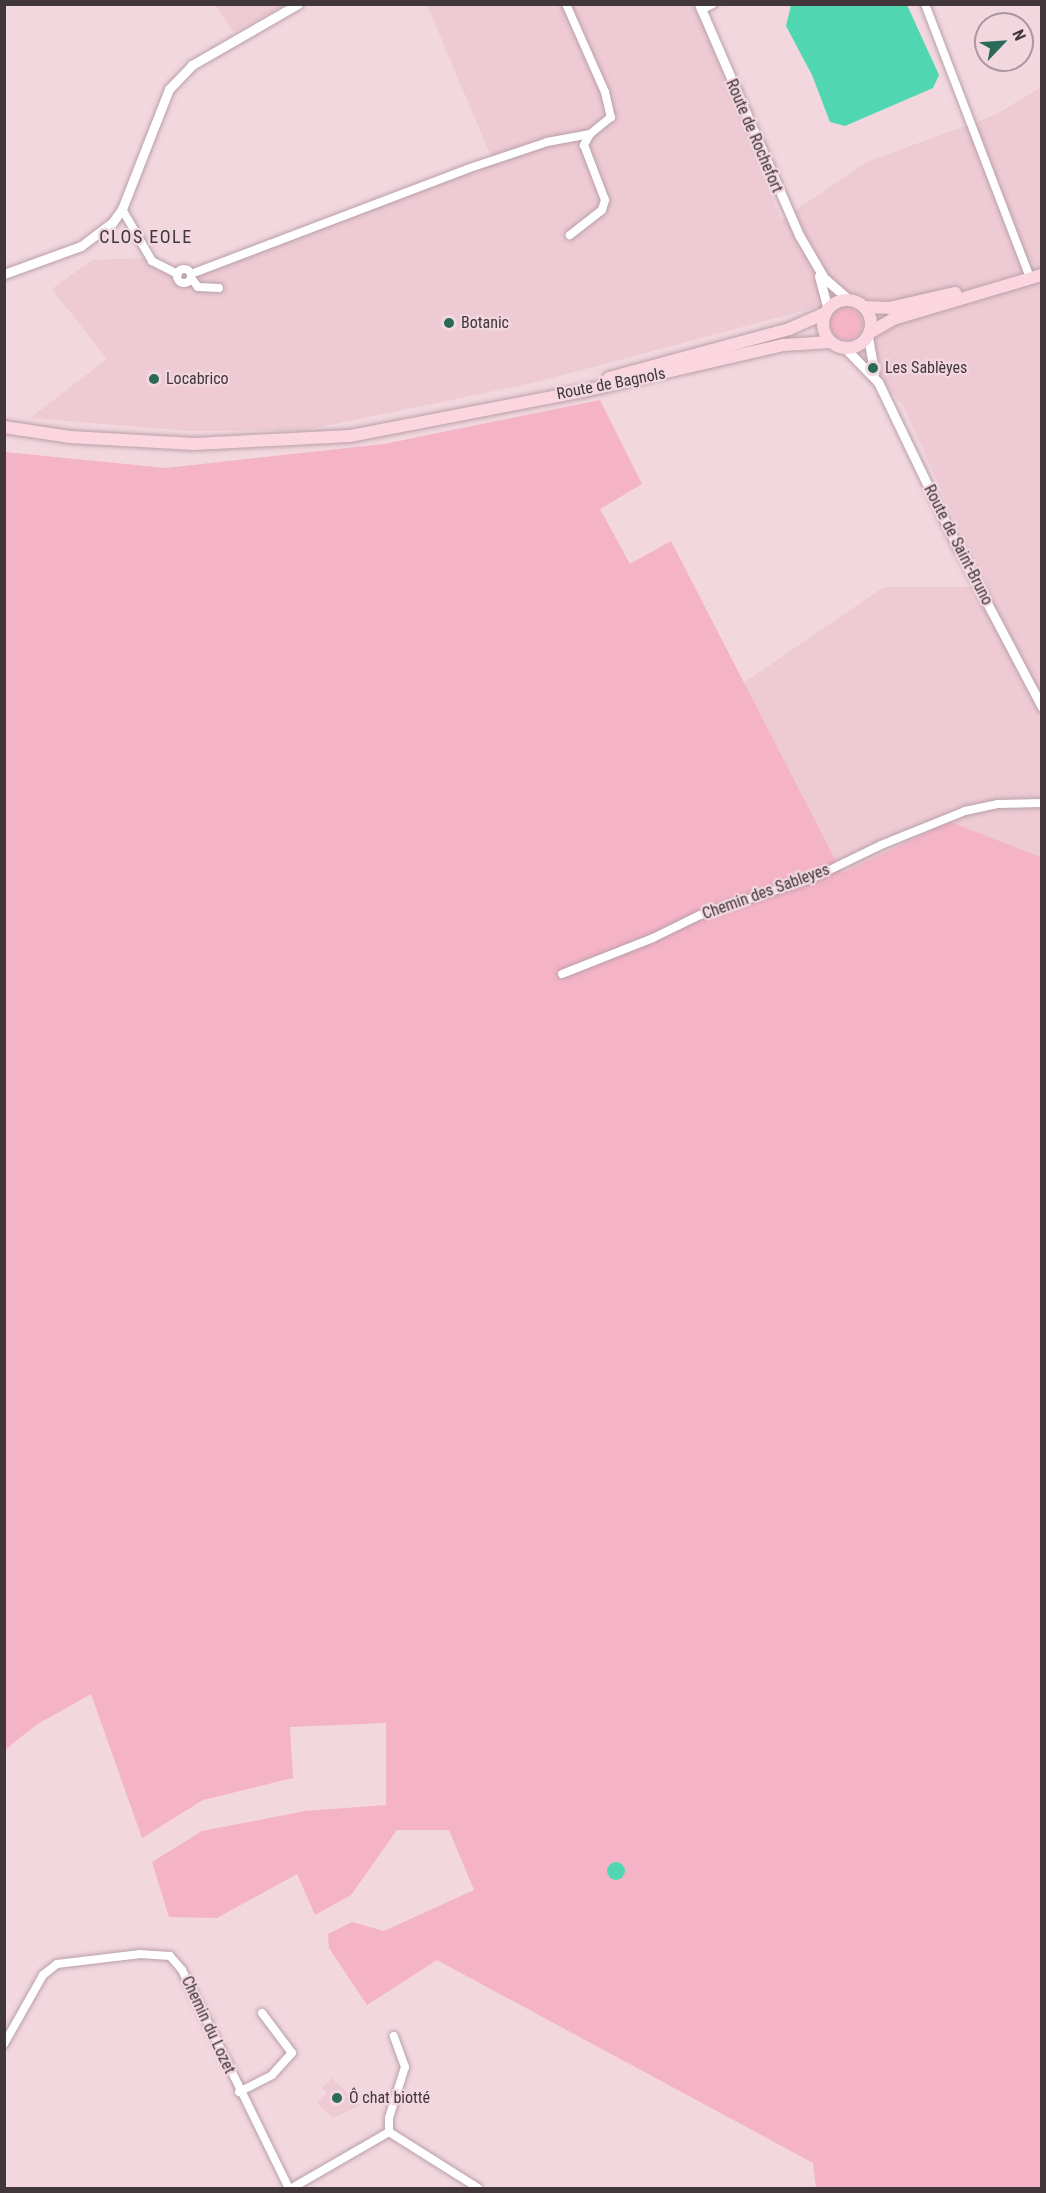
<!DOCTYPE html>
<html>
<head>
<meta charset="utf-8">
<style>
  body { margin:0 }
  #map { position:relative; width:1046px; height:2193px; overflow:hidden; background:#f2d7df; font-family:"Roboto Condensed",sans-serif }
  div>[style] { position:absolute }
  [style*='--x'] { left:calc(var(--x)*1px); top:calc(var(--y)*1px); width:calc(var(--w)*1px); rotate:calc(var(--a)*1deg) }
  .built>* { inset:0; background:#edcad4 }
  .green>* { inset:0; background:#f5b3c7 }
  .round { border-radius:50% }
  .water>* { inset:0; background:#51d6b2 }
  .roads { filter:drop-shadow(0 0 2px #b9a0a7) drop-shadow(0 0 2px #b9a0a7) }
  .minor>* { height:8px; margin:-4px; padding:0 4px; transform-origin:4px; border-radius:4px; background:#fff }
  .minor>.ring { margin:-4px; padding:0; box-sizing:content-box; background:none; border:8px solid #fff; border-radius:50% }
  .tertiary>* { height:9px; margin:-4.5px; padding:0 4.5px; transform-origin:4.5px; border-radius:4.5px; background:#fff }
  .primary>* { height:12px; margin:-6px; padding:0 6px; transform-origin:6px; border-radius:6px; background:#fbd6e1 }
  .primary>.ring { margin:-6px; padding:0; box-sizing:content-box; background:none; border:12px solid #fbd6e1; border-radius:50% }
  .dots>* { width:16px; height:16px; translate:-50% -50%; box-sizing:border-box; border:3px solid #f2d7df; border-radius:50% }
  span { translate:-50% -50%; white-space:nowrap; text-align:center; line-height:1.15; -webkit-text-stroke:4.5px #f2d7df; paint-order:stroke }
  .street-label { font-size:16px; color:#41373a }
  .poi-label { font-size:16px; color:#41373a }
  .left { translate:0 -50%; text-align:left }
  .neighbourhood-label { font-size:18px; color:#41373a; letter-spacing:1.5px }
  .frame { position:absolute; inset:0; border:6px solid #41373a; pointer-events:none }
  .north { position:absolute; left:974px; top:12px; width:60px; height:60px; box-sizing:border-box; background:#f2d7df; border:2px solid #ab979d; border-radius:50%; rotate:65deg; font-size:16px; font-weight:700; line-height:24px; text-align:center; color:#41373a }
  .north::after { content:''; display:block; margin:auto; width:21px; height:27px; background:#2b6a58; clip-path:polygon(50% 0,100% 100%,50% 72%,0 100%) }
</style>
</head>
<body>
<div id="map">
  <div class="built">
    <div style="clip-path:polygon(215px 5px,285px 5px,234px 32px)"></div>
    <div style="clip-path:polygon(427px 5px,696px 5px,781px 220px,867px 162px,995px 115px,1041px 87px,1041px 857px,950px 823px,842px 873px,742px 684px,884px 587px,985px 587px,903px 405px,817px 307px,533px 383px,306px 430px,190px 431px,30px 418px,107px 359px,52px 289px,92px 260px,147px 258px,189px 279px,494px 163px)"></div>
    <div style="clip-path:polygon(332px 2078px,360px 2105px,333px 2118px,317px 2103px,327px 2093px,322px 2088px)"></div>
  </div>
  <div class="green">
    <div class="round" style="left:830px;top:308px;width:32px;height:32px"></div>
    <div style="clip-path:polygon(600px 400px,642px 484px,600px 509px,630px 564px,671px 541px,842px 873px,950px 822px,1041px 857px,1041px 2188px,816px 2188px,813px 2163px,437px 1960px,367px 2005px,329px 1948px,328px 1934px,352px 1922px,384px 1931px,474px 1890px,449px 1830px,397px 1830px,351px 1895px,315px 1915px,297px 1874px,217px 1918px,169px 1917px,152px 1862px,202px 1831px,305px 1811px,386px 1805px,386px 1723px,290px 1727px,293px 1778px,203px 1800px,142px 1838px,91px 1694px,36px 1725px,5px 1750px,5px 452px,166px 468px,384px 444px)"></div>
  </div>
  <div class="water">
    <div style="clip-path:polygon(791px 5px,907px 5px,939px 75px,933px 88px,845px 126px,830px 122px,812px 75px,786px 26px)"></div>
    <div class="round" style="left:607px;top:1862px;width:18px;height:18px"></div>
  </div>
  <div class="roads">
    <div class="minor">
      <div style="--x:566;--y:4;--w:96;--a:66.1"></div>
      <div style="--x:605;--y:92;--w:26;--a:77"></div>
      <div style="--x:611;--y:117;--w:27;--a:141"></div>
      <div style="--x:590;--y:134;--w:13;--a:119"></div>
      <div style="--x:584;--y:145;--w:59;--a:69.1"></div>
      <div style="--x:605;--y:200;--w:10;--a:107"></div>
      <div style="--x:602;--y:210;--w:41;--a:142"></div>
      <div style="--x:925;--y:4;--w:292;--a:69"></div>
      <div style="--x:701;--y:10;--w:13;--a:-27"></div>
      <div style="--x:122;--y:209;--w:60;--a:60"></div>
      <div style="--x:152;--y:261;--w:29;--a:27"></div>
      <div class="ring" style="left:177px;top:269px;width:6px;height:6px"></div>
      <div style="--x:191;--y:274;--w:295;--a:-20.8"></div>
      <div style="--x:467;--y:169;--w:84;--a:-18.6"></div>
      <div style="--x:547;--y:142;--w:44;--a:-10.5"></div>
      <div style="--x:191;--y:278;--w:11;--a:52"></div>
      <div style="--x:198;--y:287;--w:21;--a:3"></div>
      <div style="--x:562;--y:974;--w:98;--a:-21.6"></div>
      <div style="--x:653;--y:938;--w:52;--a:-26.1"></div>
      <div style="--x:700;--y:915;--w:119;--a:-18.1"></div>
      <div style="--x:813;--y:878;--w:76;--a:-25.9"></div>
      <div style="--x:881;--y:845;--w:91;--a:-22"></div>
      <div style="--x:965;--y:811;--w:34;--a:-12"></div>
      <div style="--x:998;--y:804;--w:44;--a:-1.3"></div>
      <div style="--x:4;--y:2044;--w:79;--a:-60.5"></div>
      <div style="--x:43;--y:1975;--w:18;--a:-38"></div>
      <div style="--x:57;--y:1964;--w:84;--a:-6.9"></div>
      <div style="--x:140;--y:1954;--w:30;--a:4"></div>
      <div style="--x:170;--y:1956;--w:18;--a:49"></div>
      <div style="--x:182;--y:1970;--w:243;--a:63.9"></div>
      <div style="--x:239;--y:2092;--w:37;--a:-27"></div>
      <div style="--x:272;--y:2075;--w:30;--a:-48"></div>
      <div style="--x:292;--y:2053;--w:50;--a:-126.9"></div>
      <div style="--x:389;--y:2132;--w:14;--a:-90"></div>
      <div style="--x:389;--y:2118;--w:53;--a:-72.6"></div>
      <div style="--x:405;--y:2067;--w:33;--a:-110"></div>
      <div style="--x:292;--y:2188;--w:112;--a:-30"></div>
      <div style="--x:389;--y:2132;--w:105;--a:32.2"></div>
    </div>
    <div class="tertiary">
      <div style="--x:699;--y:4;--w:252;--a:66.6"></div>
      <div style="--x:799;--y:235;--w:50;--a:59.8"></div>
      <div style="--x:824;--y:278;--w:33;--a:41"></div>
      <div style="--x:4;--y:274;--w:82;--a:-20"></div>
      <div style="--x:81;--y:246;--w:39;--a:-37"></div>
      <div style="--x:112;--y:223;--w:17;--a:-54"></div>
      <div style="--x:122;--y:209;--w:129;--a:-68.6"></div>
      <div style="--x:169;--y:89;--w:33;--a:-46"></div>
      <div style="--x:192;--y:65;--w:122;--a:-29.9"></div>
      <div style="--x:819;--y:276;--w:35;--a:75"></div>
      <div style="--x:868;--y:337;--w:36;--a:80"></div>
      <div style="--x:846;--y:349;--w:46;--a:45.9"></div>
      <div style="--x:878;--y:382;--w:180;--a:64.3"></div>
      <div style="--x:956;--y:544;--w:184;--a:62.2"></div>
    </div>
    <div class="primary">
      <div class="ring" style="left:823px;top:300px;width:36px;height:36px"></div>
      <div style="--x:864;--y:307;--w:25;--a:2"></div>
      <div style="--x:889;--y:308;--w:68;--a:-12.8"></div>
      <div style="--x:869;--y:333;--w:28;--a:-30"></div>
      <div style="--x:893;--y:319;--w:155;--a:-16.5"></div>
      <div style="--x:609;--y:378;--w:187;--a:-15.2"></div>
      <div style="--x:789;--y:329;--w:40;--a:-23.4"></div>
      <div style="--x:4;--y:427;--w:67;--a:8.6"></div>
      <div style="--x:70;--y:437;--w:124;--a:3.2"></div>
      <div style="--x:194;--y:444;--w:156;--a:-2.9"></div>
      <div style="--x:350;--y:436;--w:238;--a:-10.9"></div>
      <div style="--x:584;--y:391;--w:205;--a:-13"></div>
      <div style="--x:784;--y:345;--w:47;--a:-3.7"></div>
    </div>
  </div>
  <div class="dots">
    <div style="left:449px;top:323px;background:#2b6a58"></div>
    <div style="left:873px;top:368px;background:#2b6a58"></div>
    <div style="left:154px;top:379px;background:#2b6a58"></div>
    <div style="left:337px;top:2098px;background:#2b6a58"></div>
  </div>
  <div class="street-label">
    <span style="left:754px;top:136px;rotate:67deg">Route de Rochefort</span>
    <span style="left:611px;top:384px;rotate:-11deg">Route de Bagnols</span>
    <span style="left:958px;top:545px;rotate:63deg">Route de Saint-Bruno</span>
    <span style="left:766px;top:892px;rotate:-20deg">Chemin des Sableyes</span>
    <span style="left:208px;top:2025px;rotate:65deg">Chemin du Lozet</span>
  </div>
  <div class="poi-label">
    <span class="left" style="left:461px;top:323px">Botanic</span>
    <span class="left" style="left:885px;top:368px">Les Sablèyes</span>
    <span class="left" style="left:166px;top:379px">Locabrico</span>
    <span class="left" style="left:349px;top:2098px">Ô chat biotté</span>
  </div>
  <div class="neighbourhood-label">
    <span style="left:146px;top:237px">CLOS EOLE</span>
  </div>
  <div class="frame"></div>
  <div class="north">N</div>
</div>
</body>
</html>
